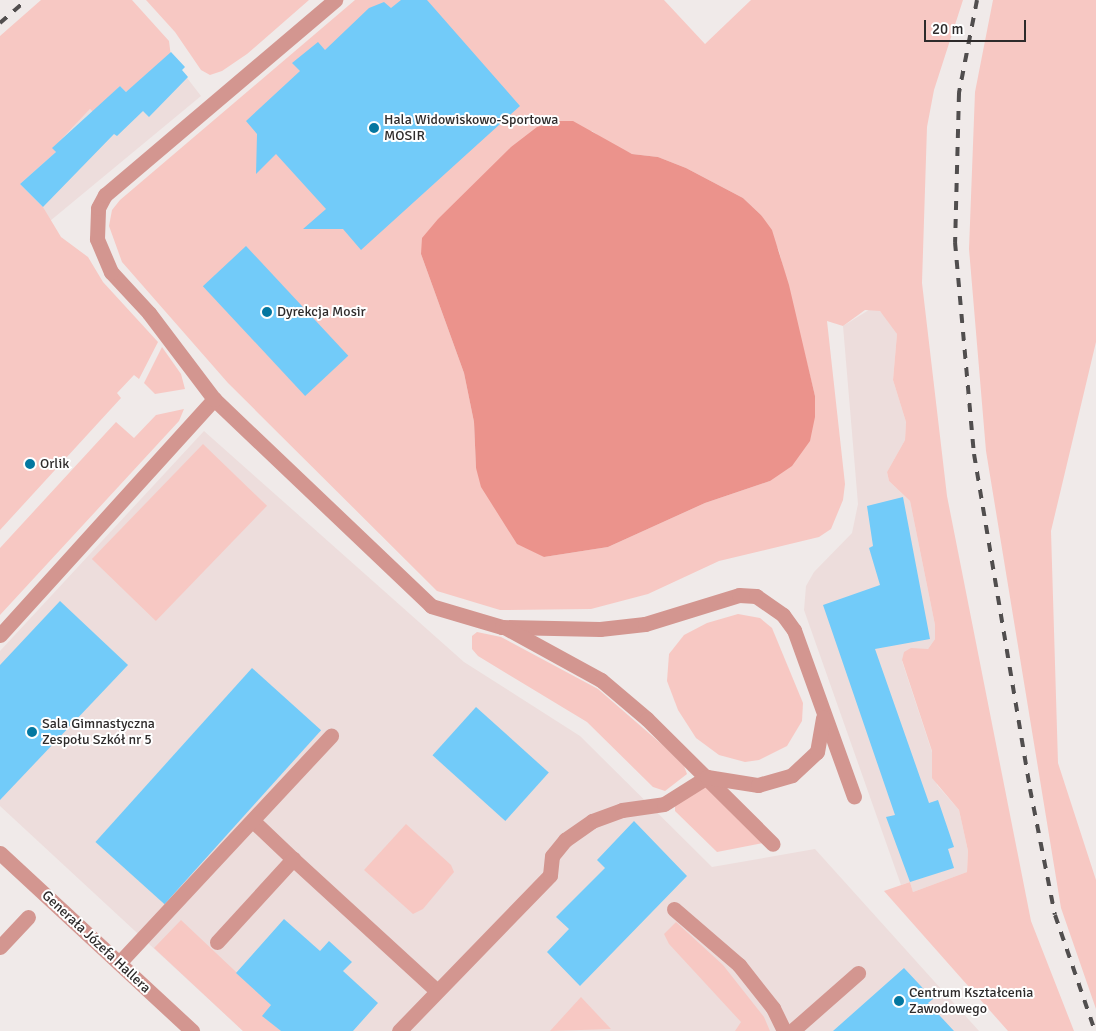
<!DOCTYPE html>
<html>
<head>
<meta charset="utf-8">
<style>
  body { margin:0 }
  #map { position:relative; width:1096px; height:1031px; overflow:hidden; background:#f0eae9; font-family:Signika,sans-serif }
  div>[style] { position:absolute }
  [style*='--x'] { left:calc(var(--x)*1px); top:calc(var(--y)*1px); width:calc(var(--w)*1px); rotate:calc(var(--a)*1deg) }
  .built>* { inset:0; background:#eddddc }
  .green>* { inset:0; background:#f7c8c3; transform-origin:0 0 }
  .water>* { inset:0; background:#eb938c }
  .building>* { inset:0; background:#72cbf9; transform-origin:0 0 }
  .minor>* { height:15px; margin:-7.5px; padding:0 7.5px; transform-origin:7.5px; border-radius:7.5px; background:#d39690 }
  .rail>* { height:4px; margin-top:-2px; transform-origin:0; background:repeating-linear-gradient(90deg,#514e4e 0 9px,transparent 0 18px) }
  .dots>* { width:14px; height:14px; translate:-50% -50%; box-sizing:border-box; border:2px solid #fff; border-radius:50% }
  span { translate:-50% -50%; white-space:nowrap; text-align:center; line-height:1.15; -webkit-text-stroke:4px #fff; paint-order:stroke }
  .poi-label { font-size:14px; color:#2e2b2b }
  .left { translate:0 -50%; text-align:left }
  .street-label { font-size:14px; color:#2e2b2b }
  .scale { position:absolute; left:924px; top:20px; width:102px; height:22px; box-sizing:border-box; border:2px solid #2e2b2b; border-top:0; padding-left:6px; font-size:15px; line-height:18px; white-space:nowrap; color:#2e2b2b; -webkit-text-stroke:4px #fff; paint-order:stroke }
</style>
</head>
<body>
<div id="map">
  <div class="built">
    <div style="clip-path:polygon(171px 57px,201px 96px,50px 221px,43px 207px,20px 184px,55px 152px,52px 148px,90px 109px,93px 112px,120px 86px,126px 92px)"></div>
    <div style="clip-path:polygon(872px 308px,880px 311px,891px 322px,897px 334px,893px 380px,906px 422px,905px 440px,887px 472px,889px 481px,910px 501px,935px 625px,935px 639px,928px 649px,902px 661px,932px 752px,937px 785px,959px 810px,968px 851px,967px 872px,913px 892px,910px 882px,901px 885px,804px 610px,806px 586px,814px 572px,852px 533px,858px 504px,843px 326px)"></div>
    <div style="clip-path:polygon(204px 431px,464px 662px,580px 736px,712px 867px,815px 849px,979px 1031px,243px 1031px,0 806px,0 651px)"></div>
  </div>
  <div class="green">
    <div style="clip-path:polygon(41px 0,132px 0,169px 41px,171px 57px,126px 92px,120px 86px,93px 112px,90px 109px,53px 148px,56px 152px,20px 184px,43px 207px,61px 237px,88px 257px,103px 282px,158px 342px,139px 379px,134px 375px,117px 393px,121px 398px,0 530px,0 36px)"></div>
    <div style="clip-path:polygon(146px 0,309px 0,247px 54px,222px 71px,210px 75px,201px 70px,175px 32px)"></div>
    <div style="clip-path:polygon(evenodd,355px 0,664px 0,705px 44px,751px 0,963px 0,934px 90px,927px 127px,922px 283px,947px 496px,1031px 921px,1074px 1031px,1008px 1031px,884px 891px,910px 882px,913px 892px,967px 872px,968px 851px,959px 810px,932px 778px,932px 751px,902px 660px,904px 652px,911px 648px,928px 649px,935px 639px,935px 625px,910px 501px,889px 481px,887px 472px,905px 440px,906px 422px,893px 380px,897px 334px,880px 311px,865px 310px,843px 326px,827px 321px,845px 484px,843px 500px,831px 529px,819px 537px,719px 561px,648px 594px,591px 609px,500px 610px,437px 591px,228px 383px,122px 262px,109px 226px,112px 210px,120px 200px,355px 0,592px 131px,610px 144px,632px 154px,658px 157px,686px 168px,743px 198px,761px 215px,779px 251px,815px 396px,770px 481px,705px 503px,608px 547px,544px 557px,476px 468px,474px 422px,464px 373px,421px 254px,592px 131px)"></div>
    <div style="clip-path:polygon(993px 0,1096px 0,1096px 342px,1051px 531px,1058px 763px,1096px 880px,1096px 1009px,1061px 908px,986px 451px,969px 249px,975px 92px)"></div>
    <div style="clip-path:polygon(162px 347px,181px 374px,185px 389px,155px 394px,144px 383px)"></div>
    <div style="clip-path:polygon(184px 409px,179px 421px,0 615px,0 548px,116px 422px,134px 438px,156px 415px)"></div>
    <div style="left:203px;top:444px;width:89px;height:160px;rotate:44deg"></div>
    <div style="clip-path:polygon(738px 614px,760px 618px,772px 628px,803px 703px,802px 721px,787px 746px,759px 760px,745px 762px,719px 755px,696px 738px,678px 710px,667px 681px,669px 654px,684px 635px,707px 623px)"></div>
    <div style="clip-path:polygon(477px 632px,501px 637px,598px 689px,666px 748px,684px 766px,687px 774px,665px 791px,653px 787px,587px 722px,478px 656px,472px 649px,472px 636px)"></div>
    <div style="clip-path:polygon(704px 787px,710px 788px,763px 843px,717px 852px,675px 811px,675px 805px)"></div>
    <div style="clip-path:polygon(406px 824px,451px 865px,454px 872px,423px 909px,413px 914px,364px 870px)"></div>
    <div style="clip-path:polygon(181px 920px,271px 1005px,263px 1016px,281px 1031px,243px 1031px,154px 948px)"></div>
    <div style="clip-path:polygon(676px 922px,723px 965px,764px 1017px,770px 1031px,735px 1031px,741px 1022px,669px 944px,664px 934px)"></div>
    <div style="clip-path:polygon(581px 997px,611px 1029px,550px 1031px)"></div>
  </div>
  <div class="water">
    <div style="clip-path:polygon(555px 121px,573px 121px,632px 154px,658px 157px,686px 168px,743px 198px,761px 215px,772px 230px,789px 285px,815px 396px,815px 417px,810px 441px,792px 466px,770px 481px,705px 503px,608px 547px,544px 557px,517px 544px,481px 487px,476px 468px,474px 422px,464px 373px,421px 254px,422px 238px,438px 219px,511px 147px,537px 127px)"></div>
  </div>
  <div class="building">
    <div style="clip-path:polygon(401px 0,427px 0,520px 106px,361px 250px,343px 229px,303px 229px,326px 209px,276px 154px,256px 174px,257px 134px,246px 121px,300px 71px,292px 63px,318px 42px,325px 50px,369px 8px,384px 2px,391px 8px)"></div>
    <div style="clip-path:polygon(171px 52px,185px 67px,182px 70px,188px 77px,149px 117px,143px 111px,117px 136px,114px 134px,43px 207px,20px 184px,56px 152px,52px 148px,120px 86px,126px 92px)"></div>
    <div style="left:246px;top:246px;width:150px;height:59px;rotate:47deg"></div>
    <div style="clip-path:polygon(903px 497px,930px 639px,875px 649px,929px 803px,938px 800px,954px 847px,948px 849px,954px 868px,910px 882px,886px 817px,895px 815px,823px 605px,880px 585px,869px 548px,873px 546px,867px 506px)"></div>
    <div style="clip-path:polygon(60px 601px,128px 665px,0 800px,0 665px)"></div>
    <div style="left:252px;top:668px;width:93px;height:234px;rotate:42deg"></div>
    <div style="left:476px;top:707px;width:98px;height:65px;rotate:42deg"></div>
    <div style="clip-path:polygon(634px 821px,687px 876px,580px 986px,547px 952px,569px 929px,556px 917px,605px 868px,597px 860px)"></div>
    <div style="clip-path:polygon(284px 919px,320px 951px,329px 941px,352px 962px,343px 971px,378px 1003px,353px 1031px,281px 1031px,262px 1016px,271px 1005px,236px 973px)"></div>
    <div style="clip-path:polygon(904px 968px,933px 999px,928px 1003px,954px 1031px,833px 1031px)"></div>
  </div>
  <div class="minor">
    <div style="--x:214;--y:399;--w:300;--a:43.6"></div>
    <div style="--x:431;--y:606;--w:74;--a:16.5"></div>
    <div style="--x:502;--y:627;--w:98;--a:1.2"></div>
    <div style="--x:600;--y:629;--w:45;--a:-6.3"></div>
    <div style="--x:645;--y:624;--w:98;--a:-17.1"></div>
    <div style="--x:739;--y:595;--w:17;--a:3"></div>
    <div style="--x:756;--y:596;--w:33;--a:35"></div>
    <div style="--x:783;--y:615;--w:19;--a:54"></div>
    <div style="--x:794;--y:630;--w:177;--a:70.2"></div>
    <div style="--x:506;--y:628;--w:108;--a:28.7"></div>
    <div style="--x:601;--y:680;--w:60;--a:40.3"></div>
    <div style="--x:647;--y:719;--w:177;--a:44.8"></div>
    <div style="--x:0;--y:635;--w:319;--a:-47.8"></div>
    <div style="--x:214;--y:399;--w:108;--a:-127.1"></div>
    <div style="--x:149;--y:313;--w:56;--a:-132.8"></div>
    <div style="--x:111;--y:272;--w:36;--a:-113"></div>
    <div style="--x:97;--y:239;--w:31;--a:-88"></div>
    <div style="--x:98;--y:208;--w:15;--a:-62"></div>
    <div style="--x:105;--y:195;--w:302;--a:-40.3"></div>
    <div style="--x:253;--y:821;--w:55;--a:43.5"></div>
    <div style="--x:0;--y:853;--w:262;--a:42.8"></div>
    <div style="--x:674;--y:909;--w:86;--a:40.7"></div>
    <div style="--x:739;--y:965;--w:55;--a:51.7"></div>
    <div style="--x:773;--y:1008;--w:25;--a:64"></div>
    <div style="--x:217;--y:942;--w:113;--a:-47.5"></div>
    <div style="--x:293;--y:859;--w:195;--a:42.5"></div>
    <div style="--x:0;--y:947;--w:41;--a:-47"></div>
    <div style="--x:119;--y:963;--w:311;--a:-47"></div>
    <div style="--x:399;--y:1031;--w:217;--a:-45.9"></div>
    <div style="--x:550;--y:875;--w:19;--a:-84"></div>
    <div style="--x:552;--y:856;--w:21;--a:-51"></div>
    <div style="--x:565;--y:840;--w:33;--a:-35"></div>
    <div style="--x:592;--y:821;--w:32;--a:-20"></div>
    <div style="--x:622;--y:810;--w:42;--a:-8.1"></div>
    <div style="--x:664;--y:804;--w:51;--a:-32.1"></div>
    <div style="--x:707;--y:777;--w:52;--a:8.9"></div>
    <div style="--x:758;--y:785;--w:35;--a:-16"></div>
    <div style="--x:792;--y:775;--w:34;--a:-43"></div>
    <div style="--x:817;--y:752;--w:35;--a:-80"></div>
    <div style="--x:792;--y:1031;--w:88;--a:-41.3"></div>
  </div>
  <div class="rail">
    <div style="--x:977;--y:0;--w:95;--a:101"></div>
    <div style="--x:959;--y:93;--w:149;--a:91.5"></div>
    <div style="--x:955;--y:242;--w:213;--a:84.9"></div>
    <div style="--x:974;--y:454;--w:340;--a:80.5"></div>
    <div style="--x:1030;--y:789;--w:128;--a:78.8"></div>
    <div style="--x:1055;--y:915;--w:123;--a:71"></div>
    <div style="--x:0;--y:23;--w:35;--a:-41"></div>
  </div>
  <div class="dots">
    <div style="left:374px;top:128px;background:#0477a0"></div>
    <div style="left:267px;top:312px;background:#0477a0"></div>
    <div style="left:30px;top:464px;background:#0477a0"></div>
    <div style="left:32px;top:732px;background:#0477a0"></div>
    <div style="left:899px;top:1001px;background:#0477a0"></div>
  </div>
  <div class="poi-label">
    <span class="left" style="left:384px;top:128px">Hala Widowiskowo-Sportowa<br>MOSIR</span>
    <span class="left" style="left:277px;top:312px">Dyrekcja Mosir</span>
    <span class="left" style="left:40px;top:464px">Orlik</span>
    <span class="left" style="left:42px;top:732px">Sala Gimnastyczna<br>Zespołu Szkół nr 5</span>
    <span class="left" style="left:909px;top:1001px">Centrum Kształcenia<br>Zawodowego</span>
  </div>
  <div class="street-label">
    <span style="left:96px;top:942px;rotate:43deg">Generała Józefa Hallera</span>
  </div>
  <div class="scale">20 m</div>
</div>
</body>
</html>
